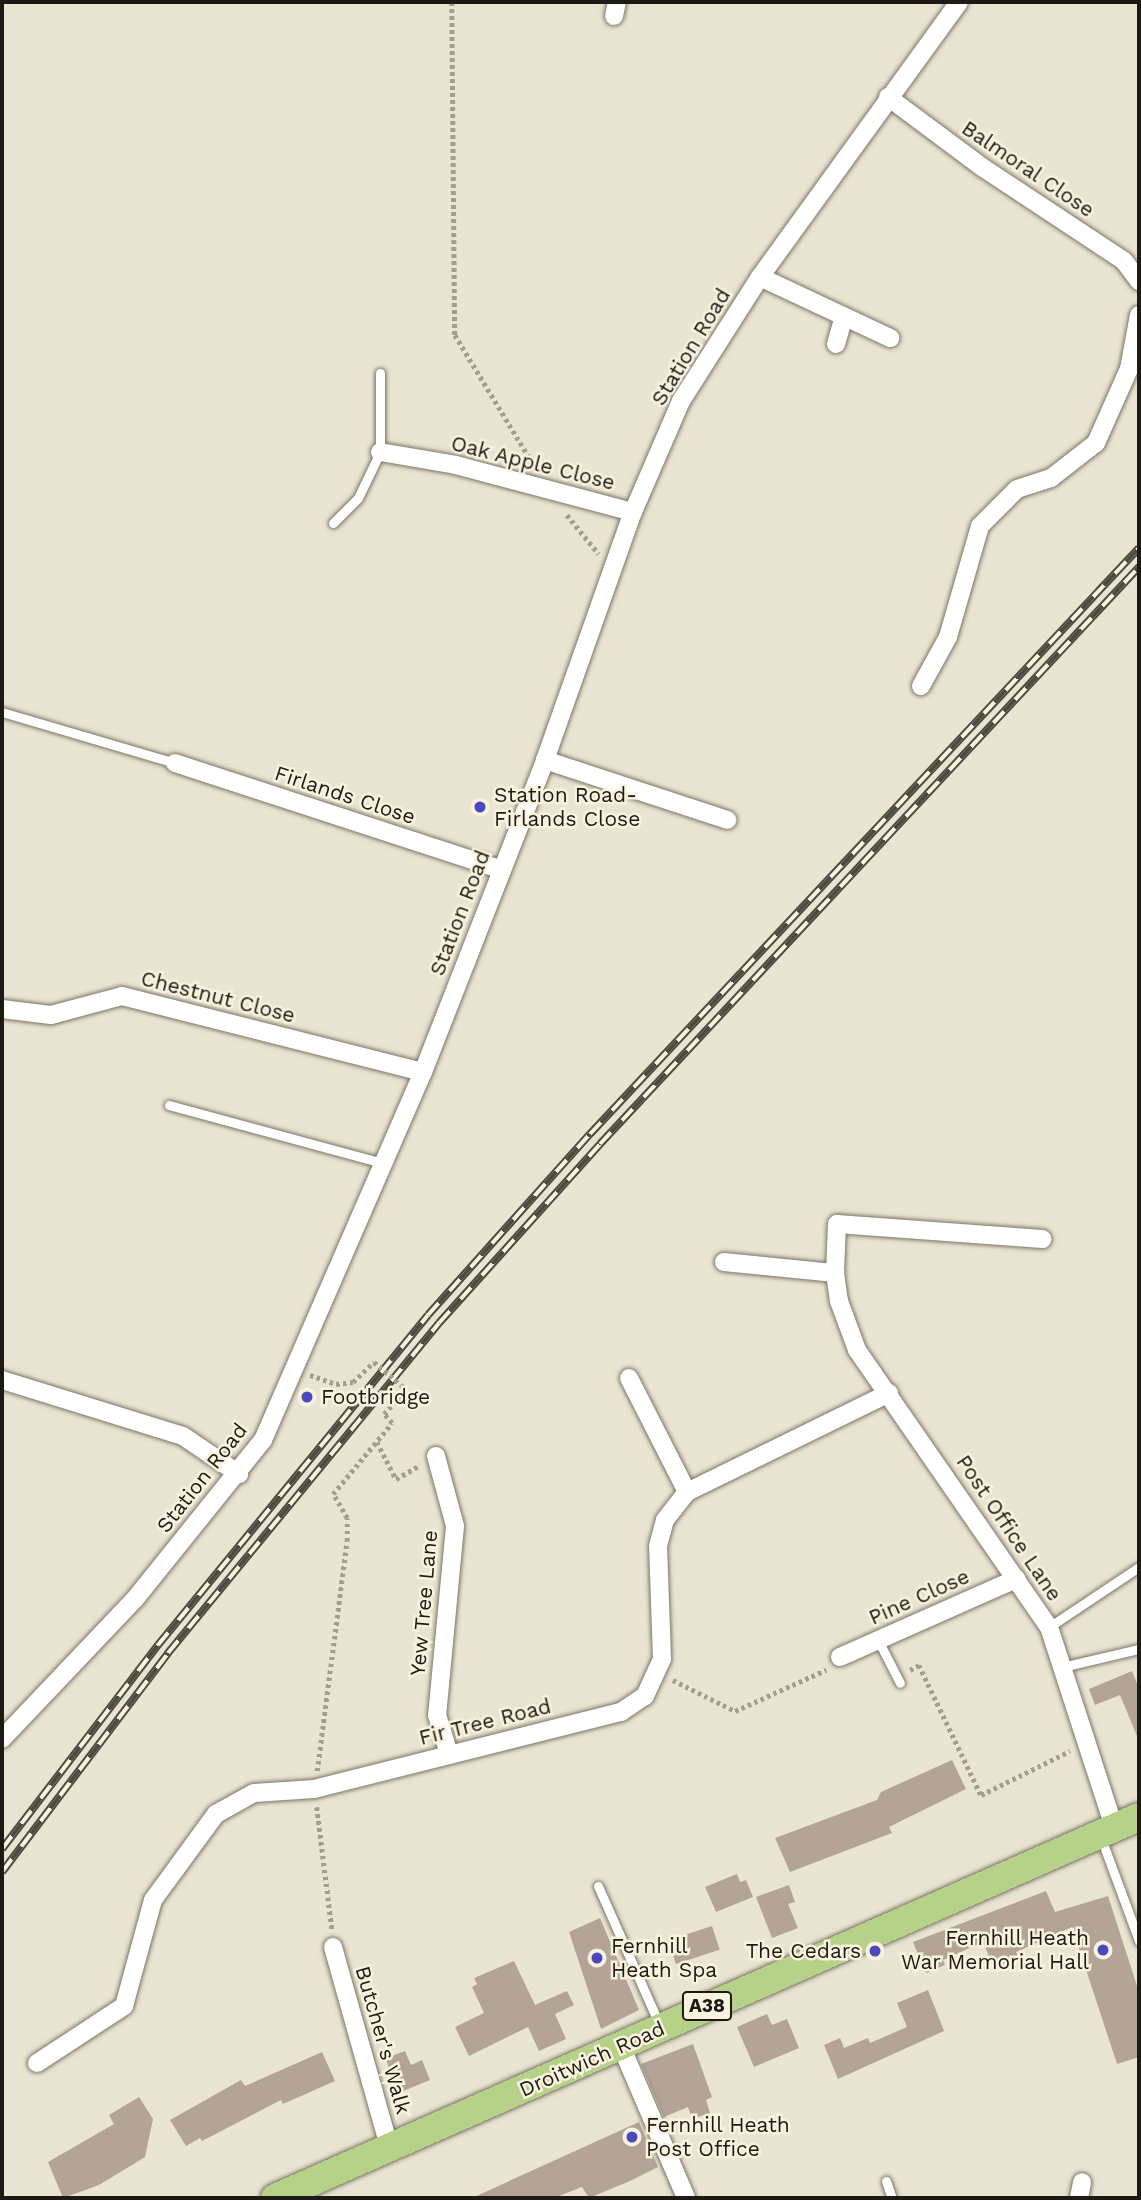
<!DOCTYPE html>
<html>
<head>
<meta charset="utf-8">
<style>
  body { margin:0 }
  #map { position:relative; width:1141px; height:2200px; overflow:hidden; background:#eae5d2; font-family:"Work Sans",sans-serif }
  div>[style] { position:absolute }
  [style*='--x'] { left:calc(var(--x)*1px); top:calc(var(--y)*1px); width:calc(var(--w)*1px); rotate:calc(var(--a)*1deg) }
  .building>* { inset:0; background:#b4a498; transform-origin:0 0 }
  .path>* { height:4.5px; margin-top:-2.25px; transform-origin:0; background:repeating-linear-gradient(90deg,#a29e90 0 3.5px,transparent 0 7px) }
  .roads { filter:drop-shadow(0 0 2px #7a7565) drop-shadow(0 0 2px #7a7565) }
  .lane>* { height:9px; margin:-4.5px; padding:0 4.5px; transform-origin:4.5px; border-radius:4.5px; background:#fff }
  .street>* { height:18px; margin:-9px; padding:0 9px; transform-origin:9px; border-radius:9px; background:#fff }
  .primary>* { height:28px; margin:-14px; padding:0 14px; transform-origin:14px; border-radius:14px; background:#b5d288 }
  .rail>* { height:8px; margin-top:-4px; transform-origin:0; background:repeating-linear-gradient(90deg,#f8f2df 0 16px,#4d4a40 0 32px); box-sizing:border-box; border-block:2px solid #4d4a40 }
  .path-bridge>* { height:4.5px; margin-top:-2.25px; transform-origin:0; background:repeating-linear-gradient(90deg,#a29e90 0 3.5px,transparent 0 7px) }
  .dots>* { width:19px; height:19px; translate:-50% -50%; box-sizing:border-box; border:4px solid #f8f2df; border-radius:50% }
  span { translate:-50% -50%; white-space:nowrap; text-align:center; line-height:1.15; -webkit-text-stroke:5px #f8f2df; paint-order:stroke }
  .shield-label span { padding:2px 5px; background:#f8f2df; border:2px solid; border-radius:5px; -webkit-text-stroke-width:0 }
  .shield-label { font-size:19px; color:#1c1a13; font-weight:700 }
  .street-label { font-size:21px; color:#1c1a13 }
  .poi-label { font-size:21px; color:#1c1a13 }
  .left { translate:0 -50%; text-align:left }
  .right { translate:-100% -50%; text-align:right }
  .frame { position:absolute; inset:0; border:4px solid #1c1a13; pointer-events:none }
</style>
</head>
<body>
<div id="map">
  <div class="building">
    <div style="clip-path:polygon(1132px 1671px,1139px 1688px,1139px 1741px,1120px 1695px,1095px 1705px,1089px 1689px)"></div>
    <div style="clip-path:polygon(952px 1760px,966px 1789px,889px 1827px,892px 1833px,790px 1872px,775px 1838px,877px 1800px,881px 1792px)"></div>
    <div style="clip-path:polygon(737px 1874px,740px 1882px,746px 1880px,753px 1897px,716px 1912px,705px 1887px)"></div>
    <div style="clip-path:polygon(789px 1885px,795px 1902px,788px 1904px,798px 1928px,772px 1938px,756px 1897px)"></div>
    <div style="clip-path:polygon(1046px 1891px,1055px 1912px,1108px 1896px,1139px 1992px,1139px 2057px,1117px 2064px,1072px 1927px,1016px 1952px,1018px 1957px,994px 1968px,983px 1942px,943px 1960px,945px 1965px,926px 1973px,913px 1942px)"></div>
    <div style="clip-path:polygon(600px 1918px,639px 2010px,601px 2029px,569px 1932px)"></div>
    <div style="left:712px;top:1926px;width:25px;height:46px;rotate:72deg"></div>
    <div style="clip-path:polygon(514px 1961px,535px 2005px,567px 1991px,574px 2005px,555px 2014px,566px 2039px,539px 2051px,528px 2027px,469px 2056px,455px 2027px,484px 2013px,472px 1987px,477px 1984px,474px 1978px)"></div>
    <div style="clip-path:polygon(928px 1990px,944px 2031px,838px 2079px,824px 2045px,840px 2038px,844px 2048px,868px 2038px,870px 2043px,907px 2027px,897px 2003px)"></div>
    <div style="clip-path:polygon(767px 2014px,772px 2025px,787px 2019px,799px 2048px,754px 2067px,737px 2027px)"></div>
    <div style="clip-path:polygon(693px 2044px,712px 2097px,706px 2100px,710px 2113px,692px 2119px,688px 2107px,664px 2117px,641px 2064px)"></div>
    <div style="clip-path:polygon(405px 2051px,411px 2065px,422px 2060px,430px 2080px,396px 2094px,386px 2058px)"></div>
    <div style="clip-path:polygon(322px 2052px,335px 2081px,283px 2104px,281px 2100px,202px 2141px,200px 2138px,186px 2146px,170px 2120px,241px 2080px,245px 2086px)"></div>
    <div style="clip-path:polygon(139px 2097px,153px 2119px,145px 2157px,99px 2185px,63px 2198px,48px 2162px,114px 2124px,109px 2115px)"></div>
    <div style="clip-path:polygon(639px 2122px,658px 2167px,630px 2181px,589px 2198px,582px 2187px,554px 2198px,472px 2198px)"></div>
  </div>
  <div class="path">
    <div style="--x:452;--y:2;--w:333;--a:89.5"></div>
    <div style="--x:455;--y:335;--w:154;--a:58.8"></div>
    <div style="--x:567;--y:515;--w:50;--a:50.6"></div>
    <div style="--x:310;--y:1375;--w:28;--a:19"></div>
    <div style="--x:336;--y:1384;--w:17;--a:-7"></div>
    <div style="--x:353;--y:1382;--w:29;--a:-44"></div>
    <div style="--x:377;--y:1442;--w:42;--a:62.8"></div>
    <div style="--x:396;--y:1479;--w:28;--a:-30"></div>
    <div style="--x:910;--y:1670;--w:10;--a:-29"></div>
    <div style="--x:919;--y:1665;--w:144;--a:64.5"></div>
    <div style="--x:981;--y:1795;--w:99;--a:-26.3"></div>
    <div style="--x:673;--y:1680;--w:69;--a:26.6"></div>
    <div style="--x:735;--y:1711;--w:100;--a:-24.3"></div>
    <div style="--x:317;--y:1771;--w:232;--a:-82.6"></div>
    <div style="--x:347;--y:1541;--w:23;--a:-90"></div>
    <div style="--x:347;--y:1518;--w:28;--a:-120"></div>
    <div style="--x:333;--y:1494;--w:92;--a:-50.3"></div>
    <div style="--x:392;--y:1423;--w:12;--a:-132"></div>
    <div style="--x:384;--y:1414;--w:33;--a:-49"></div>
    <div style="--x:317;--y:1807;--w:124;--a:83"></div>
  </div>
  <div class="roads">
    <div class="lane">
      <div style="--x:333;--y:523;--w:35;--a:-45"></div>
      <div style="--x:358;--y:498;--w:51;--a:-64.4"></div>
      <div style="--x:380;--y:452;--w:79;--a:-90"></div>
      <div style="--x:2;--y:712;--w:180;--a:16.4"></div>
      <div style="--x:169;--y:1105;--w:222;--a:15.2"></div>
      <div style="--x:1049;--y:1627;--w:108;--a:-33.7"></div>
      <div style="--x:878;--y:1640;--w:48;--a:62.9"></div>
      <div style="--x:1062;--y:1667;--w:79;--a:-13.2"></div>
      <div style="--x:1101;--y:1838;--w:110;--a:69.7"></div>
      <div style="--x:598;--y:1886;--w:153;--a:66.1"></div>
      <div style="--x:886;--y:2181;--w:18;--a:71"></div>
    </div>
    <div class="street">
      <div style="--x:614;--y:16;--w:14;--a:-78"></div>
      <div style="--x:888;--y:97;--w:117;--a:36.7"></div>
      <div style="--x:982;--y:167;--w:170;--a:33.5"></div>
      <div style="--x:1124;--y:261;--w:25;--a:53"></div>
      <div style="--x:760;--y:277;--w:144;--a:25.1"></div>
      <div style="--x:836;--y:344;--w:25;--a:-74"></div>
      <div style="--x:380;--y:452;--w:77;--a:9.7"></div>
      <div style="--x:456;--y:465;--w:183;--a:14.9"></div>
      <div style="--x:921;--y:686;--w:56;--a:-61.1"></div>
      <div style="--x:948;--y:637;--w:116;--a:-73.9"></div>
      <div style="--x:980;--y:526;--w:52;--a:-45"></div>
      <div style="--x:1017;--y:489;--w:36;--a:-18"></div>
      <div style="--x:1051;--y:478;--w:57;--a:-37.9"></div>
      <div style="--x:1096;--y:443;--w:81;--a:-66"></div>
      <div style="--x:1129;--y:369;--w:55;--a:-79.5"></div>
      <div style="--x:545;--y:760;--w:192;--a:18.2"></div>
      <div style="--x:175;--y:763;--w:342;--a:18.1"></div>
      <div style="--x:2;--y:1009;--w:49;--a:7"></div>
      <div style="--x:51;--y:1015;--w:73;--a:-15"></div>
      <div style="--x:122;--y:996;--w:310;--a:14.2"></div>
      <div style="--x:724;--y:1262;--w:112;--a:5.7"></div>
      <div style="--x:835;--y:1273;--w:49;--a:-87.7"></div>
      <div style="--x:837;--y:1224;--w:206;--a:4.2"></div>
      <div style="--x:835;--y:1273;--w:28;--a:82"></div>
      <div style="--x:839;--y:1301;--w:52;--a:69.8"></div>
      <div style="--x:857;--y:1350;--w:337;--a:55.3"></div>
      <div style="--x:1049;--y:1627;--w:210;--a:72"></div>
      <div style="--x:629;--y:1378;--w:128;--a:63"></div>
      <div style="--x:2;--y:1380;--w:189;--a:17.2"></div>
      <div style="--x:183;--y:1436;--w:68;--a:34.2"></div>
      <div style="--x:436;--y:1456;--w:73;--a:74.8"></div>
      <div style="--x:455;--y:1526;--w:190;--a:95.4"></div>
      <div style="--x:437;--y:1715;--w:41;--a:72.9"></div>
      <div style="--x:840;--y:1657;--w:193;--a:-23.9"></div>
      <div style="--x:2;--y:1739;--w:193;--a:-46.5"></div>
      <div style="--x:135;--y:1599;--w:204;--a:-51.2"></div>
      <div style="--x:263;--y:1440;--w:401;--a:-66.5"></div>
      <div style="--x:423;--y:1072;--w:335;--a:-68.6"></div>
      <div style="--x:545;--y:760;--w:263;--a:-70.5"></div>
      <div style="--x:633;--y:512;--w:121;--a:-66.6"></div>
      <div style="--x:681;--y:401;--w:147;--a:-57.5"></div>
      <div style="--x:760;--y:277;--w:339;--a:-54.1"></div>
      <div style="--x:333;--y:1947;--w:207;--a:74.3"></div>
      <div style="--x:621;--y:2046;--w:165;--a:66.8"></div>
      <div style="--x:37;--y:2063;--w:104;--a:-33.2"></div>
      <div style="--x:124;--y:2006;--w:110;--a:-74.7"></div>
      <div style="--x:153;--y:1900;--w:107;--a:-53.8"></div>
      <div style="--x:216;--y:1814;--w:43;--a:-28.9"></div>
      <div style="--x:254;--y:1793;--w:60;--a:-3.8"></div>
      <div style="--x:314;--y:1789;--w:317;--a:-14.1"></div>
      <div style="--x:621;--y:1712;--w:29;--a:-34"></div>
      <div style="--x:645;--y:1696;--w:41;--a:-65.3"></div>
      <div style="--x:662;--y:1659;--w:113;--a:-92"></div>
      <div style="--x:658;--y:1546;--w:27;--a:-75"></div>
      <div style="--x:665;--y:1520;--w:36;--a:-52"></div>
      <div style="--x:687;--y:1492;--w:225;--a:-26.1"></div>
      <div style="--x:1079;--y:2198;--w:16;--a:-79"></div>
    </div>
    <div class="primary">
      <div style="--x:275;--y:2198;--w:944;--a:-23.8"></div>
    </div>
  </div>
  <div class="rail">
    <div style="--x:2;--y:1849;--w:257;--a:-52.6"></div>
    <div style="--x:158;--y:1645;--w:426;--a:-50.7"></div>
    <div style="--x:428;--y:1315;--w:243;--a:-48.2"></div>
    <div style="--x:590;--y:1134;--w:803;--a:-46.87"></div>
    <div style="--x:2;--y:1872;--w:275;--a:-52.8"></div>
    <div style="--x:168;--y:1653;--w:427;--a:-50.6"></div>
    <div style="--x:439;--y:1323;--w:241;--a:-48"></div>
    <div style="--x:600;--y:1144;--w:790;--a:-46.95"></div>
  </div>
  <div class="path-bridge">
    <div style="--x:374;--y:1362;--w:42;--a:40.2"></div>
  </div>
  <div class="dots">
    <div style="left:480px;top:807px;background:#4c49bf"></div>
    <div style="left:307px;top:1397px;background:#4c49bf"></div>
    <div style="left:1103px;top:1950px;background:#4c49bf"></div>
    <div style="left:875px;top:1951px;background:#4c49bf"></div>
    <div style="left:597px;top:1958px;background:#4c49bf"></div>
    <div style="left:632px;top:2137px;background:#4c49bf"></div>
  </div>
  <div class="shield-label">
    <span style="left:707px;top:2006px">A38</span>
  </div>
  <div class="street-label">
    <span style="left:1028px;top:169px;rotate:34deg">Balmoral Close</span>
    <span style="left:691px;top:347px;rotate:-59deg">Station Road</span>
    <span style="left:533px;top:463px;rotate:14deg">Oak Apple Close</span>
    <span style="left:345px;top:795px;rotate:18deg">Firlands Close</span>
    <span style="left:460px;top:913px;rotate:-69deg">Station Road</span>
    <span style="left:218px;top:997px;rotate:14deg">Chestnut Close</span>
    <span style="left:202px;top:1478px;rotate:-52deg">Station Road</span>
    <span style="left:1009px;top:1528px;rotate:56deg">Post Office Lane</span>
    <span style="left:919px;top:1597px;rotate:-24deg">Pine Close</span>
    <span style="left:424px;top:1603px;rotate:-85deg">Yew Tree Lane</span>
    <span style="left:485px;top:1722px;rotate:-14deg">Fir Tree Road</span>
    <span style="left:383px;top:2040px;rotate:74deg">Butcher's Walk</span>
    <span style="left:592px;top:2059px;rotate:-24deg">Droitwich Road</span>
  </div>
  <div class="poi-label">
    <span class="left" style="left:494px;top:807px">Station Road-<br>Firlands Close</span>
    <span class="left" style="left:321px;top:1397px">Footbridge</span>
    <span class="right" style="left:1089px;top:1950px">Fernhill Heath<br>War Memorial Hall</span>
    <span class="left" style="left:611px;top:1958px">Fernhill<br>Heath Spa</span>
    <span class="right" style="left:861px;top:1951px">The Cedars</span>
    <span class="left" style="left:646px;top:2137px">Fernhill Heath<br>Post Office</span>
  </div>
  <div class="frame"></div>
</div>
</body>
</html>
